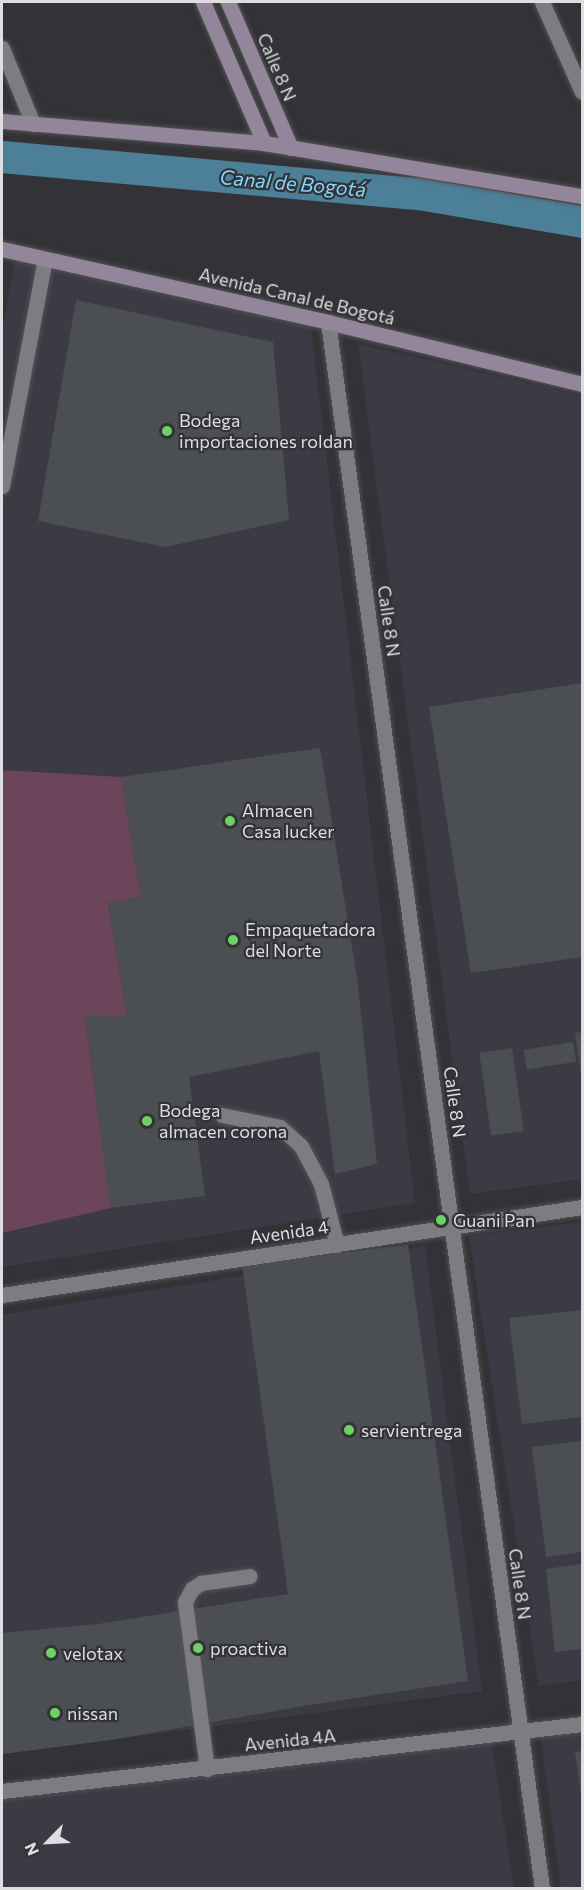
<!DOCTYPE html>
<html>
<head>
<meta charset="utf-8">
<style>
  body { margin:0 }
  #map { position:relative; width:584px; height:1890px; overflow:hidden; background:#333337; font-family:Commissioner,sans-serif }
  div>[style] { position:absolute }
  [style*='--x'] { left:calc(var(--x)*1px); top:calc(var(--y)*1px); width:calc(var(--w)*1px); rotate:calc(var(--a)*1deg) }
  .built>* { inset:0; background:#3c3b45 }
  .green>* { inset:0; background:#6c455b }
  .canal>* { height:32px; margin:-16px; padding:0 16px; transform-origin:16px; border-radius:16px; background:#4c8098 }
  .building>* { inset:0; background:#4c4f52; transform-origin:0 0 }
  .roads { filter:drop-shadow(0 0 2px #525255) drop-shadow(0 0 2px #525255) }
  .lane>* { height:15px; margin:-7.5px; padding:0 7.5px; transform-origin:7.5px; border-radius:7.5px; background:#7d7d81 }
  .street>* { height:15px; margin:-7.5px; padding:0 7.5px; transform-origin:7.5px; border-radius:7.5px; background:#7d7d81 }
  .secondary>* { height:15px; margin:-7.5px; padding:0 7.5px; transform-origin:7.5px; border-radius:7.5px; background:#93869a }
  .dots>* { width:16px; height:16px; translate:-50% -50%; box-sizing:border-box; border:3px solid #333337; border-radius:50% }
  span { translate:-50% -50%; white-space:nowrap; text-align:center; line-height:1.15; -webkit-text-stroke:4.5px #333337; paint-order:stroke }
  .street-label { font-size:18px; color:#dedee1 }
  .poi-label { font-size:18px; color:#dedee1 }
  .left { translate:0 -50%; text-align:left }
  .water-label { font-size:20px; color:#82d5fb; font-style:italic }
  .frame { position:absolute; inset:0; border:3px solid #dedee1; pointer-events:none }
  .north { position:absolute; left:18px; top:1812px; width:60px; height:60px; -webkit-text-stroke:4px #333337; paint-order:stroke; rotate:246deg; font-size:16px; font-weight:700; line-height:24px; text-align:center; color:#dedee1 }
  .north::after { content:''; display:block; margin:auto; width:21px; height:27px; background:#dedee1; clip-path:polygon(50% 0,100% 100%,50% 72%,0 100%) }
</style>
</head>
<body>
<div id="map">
  <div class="built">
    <div style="clip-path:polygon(17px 249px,309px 311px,415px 1203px,2px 1267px,2px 333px)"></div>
    <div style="clip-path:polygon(358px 344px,582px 396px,582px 1179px,470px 1194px)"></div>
    <div style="clip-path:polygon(582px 1222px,582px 1680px,539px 1686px,469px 1236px)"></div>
    <div style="clip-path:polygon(425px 1246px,482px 1691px,2px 1754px,2px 1315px)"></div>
    <div style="clip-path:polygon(489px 1728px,514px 1888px,2px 1888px,2px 1793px)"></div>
    <div style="clip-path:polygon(582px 1731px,582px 1888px,561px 1888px,541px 1738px)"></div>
  </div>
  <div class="green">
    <div style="clip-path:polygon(2px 770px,121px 777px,141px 897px,108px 903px,127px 1016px,85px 1017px,111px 1208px,2px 1233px)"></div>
  </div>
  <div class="canal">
    <div style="--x:2;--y:157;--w:419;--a:5.1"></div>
    <div style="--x:419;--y:194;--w:165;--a:9.7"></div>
  </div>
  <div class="building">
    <div style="clip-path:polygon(76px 300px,273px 342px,289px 520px,165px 547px,38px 521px)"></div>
    <div style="clip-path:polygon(582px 683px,582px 957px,471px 973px,429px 707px)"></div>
    <div style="clip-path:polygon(320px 748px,357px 978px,377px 1164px,335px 1174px,319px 1051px,189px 1077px,205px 1196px,111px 1208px,85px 1016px,127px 1016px,108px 902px,141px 897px,121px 777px)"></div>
    <div style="clip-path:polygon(582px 1032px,582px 1074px,581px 1074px,575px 1033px)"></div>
    <div style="left:573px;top:1042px;width:20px;height:50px;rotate:81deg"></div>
    <div style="left:512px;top:1048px;width:84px;height:33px;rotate:82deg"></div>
    <div style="clip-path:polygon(408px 1245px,468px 1681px,303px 1706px,111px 1740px,2px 1754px,2px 1633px,98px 1624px,288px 1594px,242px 1265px)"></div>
    <div style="clip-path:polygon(582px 1310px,582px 1417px,522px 1424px,509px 1318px)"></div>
    <div style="clip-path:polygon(582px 1441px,582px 1552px,546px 1557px,532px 1447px)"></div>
    <div style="clip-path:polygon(582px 1564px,582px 1649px,555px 1652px,546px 1569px)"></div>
    <div style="clip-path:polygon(582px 1751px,582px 1791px,581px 1792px,575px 1752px)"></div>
  </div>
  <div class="roads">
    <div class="lane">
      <div style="--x:222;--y:1115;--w:59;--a:11.7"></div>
      <div style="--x:280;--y:1127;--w:28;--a:42"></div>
      <div style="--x:301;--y:1146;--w:43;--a:62.2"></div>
      <div style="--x:321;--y:1184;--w:63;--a:75.3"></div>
      <div style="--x:207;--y:1769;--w:168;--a:-97.5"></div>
      <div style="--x:185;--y:1602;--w:15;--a:-62"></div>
      <div style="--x:192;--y:1589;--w:11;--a:-34"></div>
      <div style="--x:201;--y:1583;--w:49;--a:-8.1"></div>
    </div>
    <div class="street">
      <div style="--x:542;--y:2;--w:98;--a:66"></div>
      <div style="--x:2;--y:48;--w:82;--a:67.8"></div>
      <div style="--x:328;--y:322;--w:1581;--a:82.22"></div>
      <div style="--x:2;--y:486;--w:231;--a:-79.3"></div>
      <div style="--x:2;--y:1295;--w:587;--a:-8.63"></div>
      <div style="--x:2;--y:1791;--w:584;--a:-6.59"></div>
    </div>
    <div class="secondary">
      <div style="--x:203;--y:2;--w:154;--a:66.6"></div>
      <div style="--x:228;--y:2;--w:159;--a:66.7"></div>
      <div style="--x:2;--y:121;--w:263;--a:4.8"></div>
      <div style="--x:264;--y:143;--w:322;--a:9.5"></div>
      <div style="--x:2;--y:249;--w:334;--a:12.6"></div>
      <div style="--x:328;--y:322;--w:261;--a:13.7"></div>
    </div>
  </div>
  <div class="dots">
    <div style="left:167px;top:431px;background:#6cd362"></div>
    <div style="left:230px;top:821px;background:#6cd362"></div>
    <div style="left:233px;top:940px;background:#6cd362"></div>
    <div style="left:147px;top:1121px;background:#6cd362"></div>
    <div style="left:441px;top:1220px;background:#6cd362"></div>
    <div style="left:349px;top:1430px;background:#6cd362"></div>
    <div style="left:198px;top:1648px;background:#6cd362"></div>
    <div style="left:51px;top:1653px;background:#6cd362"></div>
    <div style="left:55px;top:1713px;background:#6cd362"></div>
  </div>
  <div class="street-label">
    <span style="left:277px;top:67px;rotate:67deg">Calle 8 N</span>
    <span style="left:297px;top:296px;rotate:13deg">Avenida Canal de Bogotá</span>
    <span style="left:389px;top:621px;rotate:82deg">Calle 8 N</span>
    <span style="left:455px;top:1102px;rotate:82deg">Calle 8 N</span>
    <span style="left:289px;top:1232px;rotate:-8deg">Avenida 4</span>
    <span style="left:520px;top:1584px;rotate:82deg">Calle 8 N</span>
    <span style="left:290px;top:1740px;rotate:-6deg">Avenida 4A</span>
  </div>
  <div class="poi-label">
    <span class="left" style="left:179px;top:431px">Bodega<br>importaciones roldan</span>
    <span class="left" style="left:242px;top:821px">Almacen<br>Casa lucker</span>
    <span class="left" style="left:245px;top:940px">Empaquetadora<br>del Norte</span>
    <span class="left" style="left:159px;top:1121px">Bodega<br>almacen corona</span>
    <span class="left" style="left:453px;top:1220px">Guani Pan</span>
    <span class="left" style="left:361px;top:1430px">servientrega</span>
    <span class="left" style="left:210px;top:1648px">proactiva</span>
    <span class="left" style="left:63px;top:1653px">velotax</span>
    <span class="left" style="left:67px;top:1713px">nissan</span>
  </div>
  <div class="water-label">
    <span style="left:293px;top:183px;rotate:5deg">Canal de Bogotá</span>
  </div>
  <div class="frame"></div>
  <div class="north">N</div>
</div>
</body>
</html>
